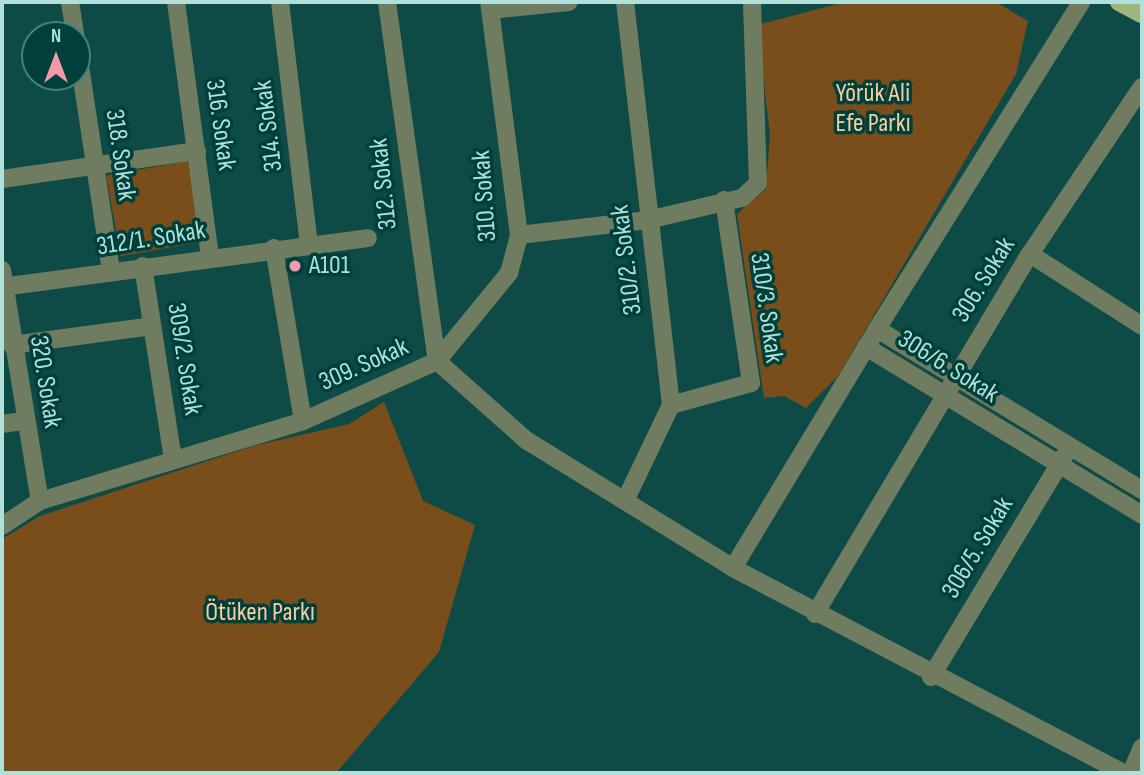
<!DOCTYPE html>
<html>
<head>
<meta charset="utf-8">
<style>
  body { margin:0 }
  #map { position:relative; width:1144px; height:775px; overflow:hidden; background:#0f4b46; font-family:"Sofia Sans Condensed",sans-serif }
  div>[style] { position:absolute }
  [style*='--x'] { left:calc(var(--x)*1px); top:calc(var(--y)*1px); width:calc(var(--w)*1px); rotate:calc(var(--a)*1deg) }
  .green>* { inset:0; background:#794e1b; transform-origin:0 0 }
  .minor>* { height:18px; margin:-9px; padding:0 9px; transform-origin:9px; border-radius:9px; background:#707c60 }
  .major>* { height:18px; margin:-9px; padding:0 9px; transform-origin:9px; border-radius:9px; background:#9eb57c }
  .dots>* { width:19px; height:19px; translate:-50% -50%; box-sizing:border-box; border:4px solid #00403b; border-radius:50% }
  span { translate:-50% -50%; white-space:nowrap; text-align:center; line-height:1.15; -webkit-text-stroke:7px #00403b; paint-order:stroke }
  .park-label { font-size:26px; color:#f9cda0 }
  .street-label { font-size:26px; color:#b1dfd9 }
  .poi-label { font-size:26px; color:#b1dfd9 }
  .left { translate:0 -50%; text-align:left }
  .frame { position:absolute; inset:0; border:4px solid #b1dfd9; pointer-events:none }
  .north { position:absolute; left:21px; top:21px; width:70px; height:70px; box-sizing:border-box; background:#00403b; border:2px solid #47807a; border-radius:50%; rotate:0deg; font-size:19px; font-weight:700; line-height:28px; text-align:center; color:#b1dfd9 }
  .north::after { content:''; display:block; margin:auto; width:24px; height:32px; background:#f29aac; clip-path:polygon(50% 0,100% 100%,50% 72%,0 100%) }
</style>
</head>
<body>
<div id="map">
  <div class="green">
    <div style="clip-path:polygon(845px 2px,996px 2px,1028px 21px,1016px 74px,838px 376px,806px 408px,784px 396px,764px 398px,737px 214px,766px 189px,770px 134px,757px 25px)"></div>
    <div style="left:188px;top:161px;width:82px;height:83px;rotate:80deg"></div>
    <div style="clip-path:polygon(384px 402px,423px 501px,475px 525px,439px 652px,336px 773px,2px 773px,2px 539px,40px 516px,253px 446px,349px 424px)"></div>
  </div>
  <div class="minor">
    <div style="--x:70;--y:2;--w:33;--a:81"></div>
    <div style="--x:176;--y:2;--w:256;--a:82.4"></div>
    <div style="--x:280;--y:2;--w:244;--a:83.2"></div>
    <div style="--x:387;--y:2;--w:362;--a:82.1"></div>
    <div style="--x:491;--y:10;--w:78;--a:-5.9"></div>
    <div style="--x:77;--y:46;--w:229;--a:81.4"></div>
    <div style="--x:2;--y:179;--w:197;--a:-8.2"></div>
    <div style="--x:519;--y:235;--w:130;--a:-6.6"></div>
    <div style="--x:648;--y:220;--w:97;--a:-13.2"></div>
    <div style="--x:742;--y:198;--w:22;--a:-43"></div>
    <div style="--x:758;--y:183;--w:178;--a:-91.9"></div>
    <div style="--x:274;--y:248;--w:175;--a:80.5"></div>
    <div style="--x:1030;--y:254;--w:133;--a:32.7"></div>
    <div style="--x:143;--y:266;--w:196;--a:81.2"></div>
    <div style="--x:2;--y:270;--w:234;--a:80.7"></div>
    <div style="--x:2;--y:287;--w:369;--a:-7.6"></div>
    <div style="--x:877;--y:329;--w:385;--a:-58"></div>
    <div style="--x:12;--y:345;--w:141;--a:-7.7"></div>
    <div style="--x:866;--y:347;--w:323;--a:31.3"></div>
    <div style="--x:437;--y:361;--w:119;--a:41.6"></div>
    <div style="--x:526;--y:440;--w:243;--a:31.7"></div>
    <div style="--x:733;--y:568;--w:441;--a:27.7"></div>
    <div style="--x:671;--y:405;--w:83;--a:-15.4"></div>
    <div style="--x:751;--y:383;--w:185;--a:-98.4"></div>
    <div style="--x:2;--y:424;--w:22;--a:-8"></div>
    <div style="--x:625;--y:501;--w:106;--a:-64.4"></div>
    <div style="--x:671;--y:405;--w:406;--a:-96.5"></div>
    <div style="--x:2;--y:526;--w:45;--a:-33.3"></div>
    <div style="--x:40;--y:501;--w:275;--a:-16.9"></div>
    <div style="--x:303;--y:421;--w:147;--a:-24.1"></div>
    <div style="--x:437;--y:361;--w:114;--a:-50.7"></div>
    <div style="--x:509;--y:273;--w:39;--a:-75"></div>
    <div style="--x:519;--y:235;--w:235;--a:-97.3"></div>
    <div style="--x:733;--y:568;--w:279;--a:-58.9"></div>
    <div style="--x:877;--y:329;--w:310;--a:31.3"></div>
    <div style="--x:815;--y:614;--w:419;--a:-59.2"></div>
    <div style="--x:1030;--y:254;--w:201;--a:-56.2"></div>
    <div style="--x:931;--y:677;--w:259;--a:-58.9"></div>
    <div style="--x:1131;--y:773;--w:28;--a:-67"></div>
  </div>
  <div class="major">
    <div style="--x:1119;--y:2;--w:26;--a:28"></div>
  </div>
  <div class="dots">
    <div style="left:295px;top:266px;background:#f29aac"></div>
  </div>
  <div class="park-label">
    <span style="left:873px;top:109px">Yörük Ali<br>Efe Parkı</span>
    <span style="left:260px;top:613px">Ötüken Parkı</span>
  </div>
  <div class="street-label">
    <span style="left:220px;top:125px;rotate:82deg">316. Sokak</span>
    <span style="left:269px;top:126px;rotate:-97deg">314. Sokak</span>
    <span style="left:120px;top:155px;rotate:82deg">318. Sokak</span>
    <span style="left:384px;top:184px;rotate:-96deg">312. Sokak</span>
    <span style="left:485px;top:196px;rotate:-94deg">310. Sokak</span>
    <span style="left:151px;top:239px;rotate:-9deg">312/1. Sokak</span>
    <span style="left:627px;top:260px;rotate:-97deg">310/2. Sokak</span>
    <span style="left:984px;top:280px;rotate:-58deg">306. Sokak</span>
    <span style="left:766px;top:308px;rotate:82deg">310/3. Sokak</span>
    <span style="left:184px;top:359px;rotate:81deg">309/2. Sokak</span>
    <span style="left:364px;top:365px;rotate:-24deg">309. Sokak</span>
    <span style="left:948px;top:367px;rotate:32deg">306/6. Sokak</span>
    <span style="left:45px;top:382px;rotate:81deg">320. Sokak</span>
    <span style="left:978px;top:548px;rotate:-59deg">306/5. Sokak</span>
  </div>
  <div class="poi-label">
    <span class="left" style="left:309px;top:266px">A101</span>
  </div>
  <div class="frame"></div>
  <div class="north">N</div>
</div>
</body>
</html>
